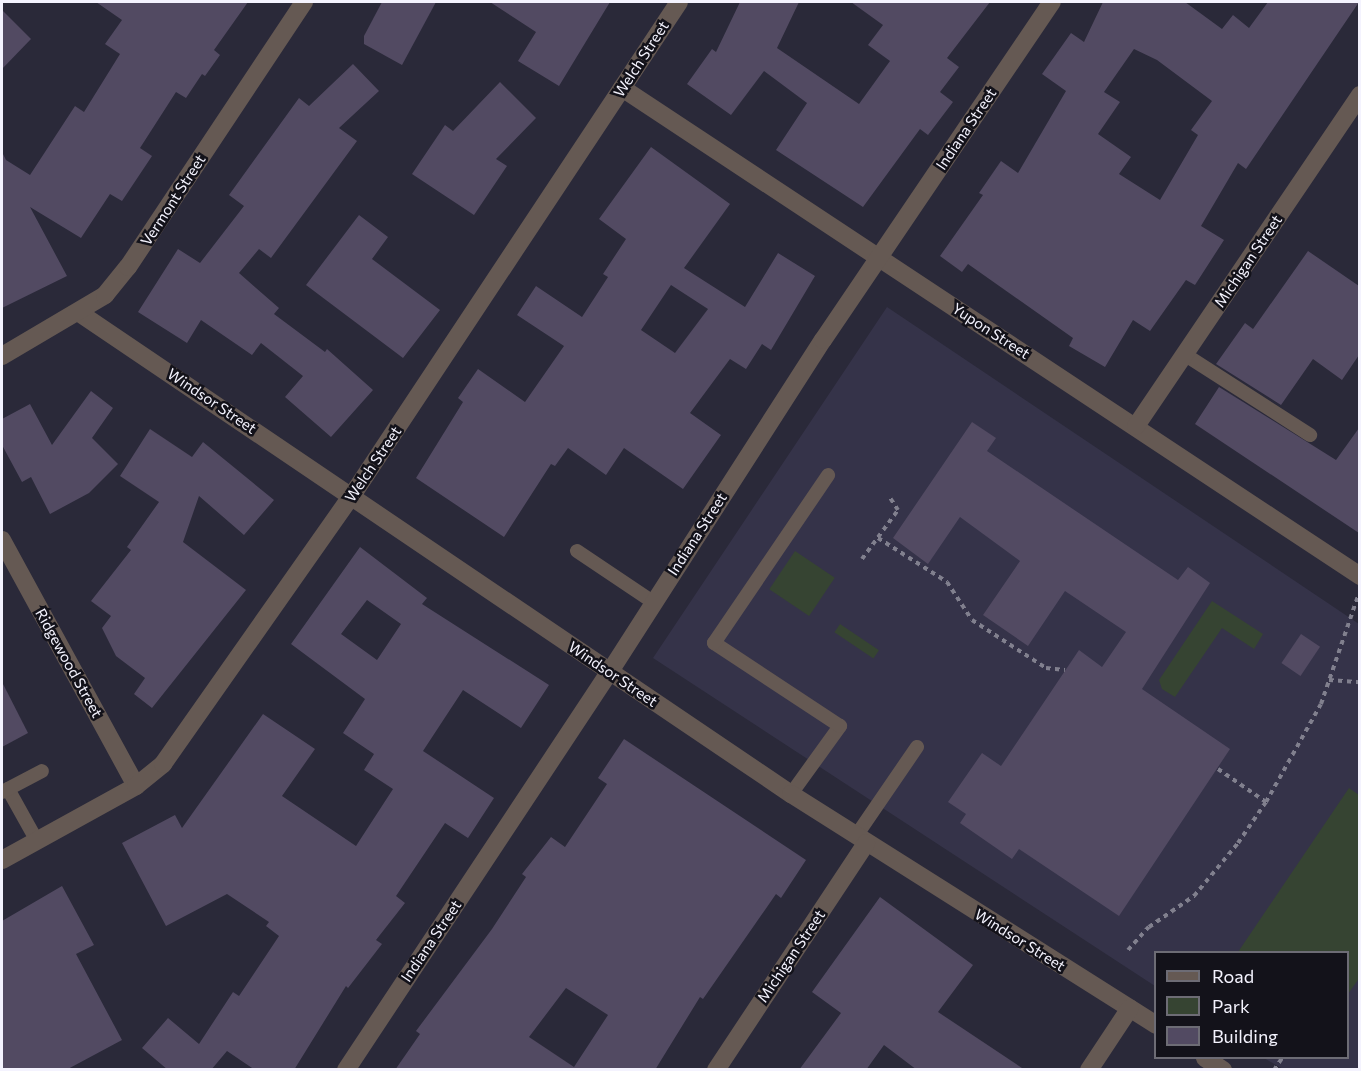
<!DOCTYPE html>
<html>
<head>
<meta charset="utf-8">
<style>
  body { margin:0 }
  #map { position:relative; width:1361px; height:1071px; overflow:hidden; background:#2a2939; font-family:Commissioner,sans-serif }
  div>[style] { position:absolute }
  [style*='--x'] { left:calc(var(--x)*1px); top:calc(var(--y)*1px); width:calc(var(--w)*1px); rotate:calc(var(--a)*1deg) }
  .built>* { inset:0; background:#353349 }
  .green>* { inset:0; background:#364432; transform-origin:0 0 }
  .building>* { inset:0; background:#524a62; transform-origin:0 0 }
  .path>* { height:4px; margin-top:-2px; transform-origin:0; background:repeating-linear-gradient(90deg,#81808e 0 4.5px,transparent 0 9px) }
  .service>* { height:14px; margin:-7px; padding:0 7px; transform-origin:7px; border-radius:7px; background:#655953 }
  .minor>* { height:18px; margin:-9px; padding:0 9px; transform-origin:9px; border-radius:9px; background:#655953 }
  .tertiary>* { height:18px; margin:-9px; padding:0 9px; transform-origin:9px; border-radius:9px; background:#655953 }
  span { translate:-50% -50%; white-space:nowrap; text-align:center; line-height:1.15; -webkit-text-stroke:5px #13121a; paint-order:stroke }
  .street-label { font-size:15px; color:#f4f3fe }
  .frame { position:absolute; inset:0; border:3px solid #f4f3fe; pointer-events:none }
  .legend { position:absolute; left:1154px; top:951px; width:195px; height:108px; box-sizing:border-box; background:#13121a; border:2px solid #6d6c75; margin:0; padding:8px 10px; list-style:none; font-size:18px; color:#f4f3fe }
  .legend li { display:flex; align-items:center; gap:12px; height:30px }
  .legend b { width:30px; border:2px solid #6d6c75 }
</style>
</head>
<body>
<div id="map">
  <div class="built">
    <div style="clip-path:polygon(887px 307px,1359px 624px,1359px 1069px,1283px 1069px,1264px 1058px,1348px 1058px,1348px 952px,1156px 952px,1155px 986px,653px 658px)"></div>
  </div>
  <div class="green">
    <div style="left:795px;top:551px;width:48px;height:46px;rotate:34deg"></div>
    <div style="clip-path:polygon(1212px 601px,1263px 634px,1254px 649px,1222px 628px,1175px 697px,1162px 689px,1159px 680px)"></div>
    <div style="left:840px;top:624px;width:47px;height:10px;rotate:34deg"></div>
    <div style="clip-path:polygon(1349px 788px,1359px 795px,1360px 977px,1348px 994px,1348px 952px,1238px 952px)"></div>
  </div>
  <div class="building">
    <div style="clip-path:polygon(96px 2px,248px 2px,214px 50px,220px 55px,205px 76px,202px 74px,186px 98px,176px 92px,140px 148px,152px 156px,122px 201px,110px 194px,81px 238px,30px 207px,67px 276px,2px 308px,2px 152px,6px 160px,30px 175px,75px 106px,84px 112px,120px 54px,105px 44px,122px 20px)"></div>
    <div style="clip-path:polygon(382px 2px,436px 2px,402px 65px,364px 44px,364px 36px)"></div>
    <div style="clip-path:polygon(490px 2px,610px 2px,559px 86px,518px 61px,536px 32px)"></div>
    <div style="clip-path:polygon(740px 2px,799px 2px,777px 48px,859px 104px,890px 61px,868px 45px,883px 25px,851px 2px,990px 2px,947px 58px,959px 67px,940px 92px,953px 102px,928px 135px,920px 129px,863px 207px,776px 150px,807px 103px,764px 71px,731px 115px,687px 84px,712px 49px,716px 52px)"></div>
    <div style="clip-path:polygon(evenodd,1103px 2px,1185px 2px,1222px 29px,1233px 15px,1249px 28px,1268px 2px,1359px 2px,1246px 169px,1238px 163px,1201px 226px,1224px 240px,1195px 285px,1186px 280px,1150px 331px,1133px 320px,1105px 367px,1069px 346px,1073px 338px,968px 264px,962px 272px,940px 256px,983px 195px,979px 193px,1001px 161px,1018px 173px,1066px 91px,1042px 74px,1071px 33px,1084px 42px,1103px 2px,1134px 49px,1157px 60px,1212px 101px,1191px 130px,1198px 135px,1160px 200px,1119px 174px,1131px 157px,1098px 134px,1120px 102px,1104px 92px,1134px 49px)"></div>
    <div style="clip-path:polygon(2px 10px,31px 39px,2px 69px)"></div>
    <div style="clip-path:polygon(353px 64px,379px 91px,339px 128px,357px 141px,271px 258px,259px 249px,239px 273px,279px 308px,274px 314px,325px 352px,327px 349px,373px 390px,331px 437px,285px 397px,303px 376px,261px 343px,252px 355px,201px 320px,187px 343px,138px 312px,178px 249px,200px 263px,244px 206px,229px 195px,299px 98px,309px 106px)"></div>
    <div style="clip-path:polygon(500px 82px,536px 118px,496px 159px,507px 166px,474px 215px,412px 174px,445px 125px,453px 131px)"></div>
    <div style="clip-path:polygon(evenodd,651px 147px,730px 204px,684px 268px,745px 307px,778px 253px,815px 276px,771px 350px,762px 344px,746px 369px,730px 359px,690px 413px,721px 435px,683px 489px,624px 448px,606px 475px,568px 448px,555px 466px,551px 464px,504px 537px,416px 478px,463px 402px,458px 398px,478px 369px,525px 402px,564px 346px,517px 315px,536px 286px,582px 317px,608px 277px,603px 274px,626px 239px,599px 219px,651px 147px,671px 285px,708px 309px,675px 353px,641px 330px,671px 285px)"></div>
    <div style="clip-path:polygon(359px 215px,388px 237px,372px 259px,440px 310px,403px 358px,306px 285px)"></div>
    <div style="clip-path:polygon(1308px 251px,1359px 286px,1359px 355px,1342px 380px,1313px 359px,1281px 405px,1216px 364px,1245px 323px,1253px 329px)"></div>
    <div style="clip-path:polygon(1219px 387px,1336px 460px,1359px 428px,1359px 533px,1195px 424px)"></div>
    <div style="clip-path:polygon(91px 391px,113px 408px,92px 438px,118px 464px,89px 493px,50px 514px,31px 477px,22px 482px,2px 445px,2px 419px,30px 404px,52px 445px)"></div>
    <div style="clip-path:polygon(972px 422px,996px 438px,987px 451px,1178px 580px,1188px 567px,1210px 583px,1142px 689px,1230px 749px,1119px 916px,1019px 849px,1012px 859px,960px 823px,966px 814px,948px 802px,982px 753px,1001px 766px,1079px 650px,1102px 667px,1126px 632px,1065px 591px,1028px 646px,983px 615px,1020px 561px,960px 517px,928px 564px,893px 538px)"></div>
    <div style="clip-path:polygon(150px 429px,192px 457px,203px 442px,274px 500px,244px 535px,199px 496px,183px 542px,246px 590px,152px 708px,134px 694px,145px 678px,116px 656px,102px 628px,111px 616px,91px 601px,131px 550px,127px 547px,159px 502px,120px 476px)"></div>
    <div style="clip-path:polygon(evenodd,360px 547px,427px 598px,422px 604px,549px 685px,521px 728px,463px 690px,423px 751px,494px 798px,468px 838px,445px 823px,396px 896px,405px 903px,376px 940px,382px 944px,348px 988px,346px 986px,294px 1070px,255px 1070px,227px 1051px,211px 1070px,168px 1070px,142px 1048px,168px 1018px,199px 1044px,233px 992px,239px 996px,279px 936px,266px 926px,269px 922px,227px 894px,166px 926px,122px 843px,175px 815px,182px 828px,263px 714px,315px 749px,282px 796px,356px 846px,393px 789px,364px 770px,374px 754px,343px 733px,365px 699px,291px 644px,360px 547px,367px 600px,401px 624px,377px 660px,341px 634px,367px 600px)"></div>
    <div style="left:1301px;top:634px;width:23px;height:35px;rotate:34deg"></div>
    <div style="clip-path:polygon(2px 682px,28px 733px,2px 747px)"></div>
    <div style="clip-path:polygon(evenodd,624px 739px,806px 860px,781px 898px,776px 894px,703px 999px,700px 997px,655px 1070px,395px 1070px,420px 1034px,416px 1031px,492px 929px,526px 877px,522px 874px,551px 837px,565px 847px,607px 784px,598px 778px,624px 739px,566px 988px,608px 1015px,574px 1067px,529px 1037px,566px 988px)"></div>
    <div style="clip-path:polygon(62px 886px,94px 945px,76px 954px,122px 1040px,66px 1070px,2px 1070px,2px 921px)"></div>
    <div style="clip-path:polygon(880px 897px,973px 965px,938px 1012px,1025px 1070px,917px 1070px,884px 1045px,866px 1070px,799px 1070px,841px 1013px,812px 992px)"></div>
  </div>
  <div class="path">
    <div style="--x:878;--y:538;--w:82;--a:32.5"></div>
    <div style="--x:947;--y:582;--w:45;--a:56.7"></div>
    <div style="--x:972;--y:620;--w:88;--a:33"></div>
    <div style="--x:1046;--y:668;--w:19;--a:6"></div>
    <div style="--x:862;--y:559;--w:61;--a:-53.7"></div>
    <div style="--x:898;--y:510;--w:17;--a:-123"></div>
    <div style="--x:1329;--y:680;--w:31;--a:4"></div>
    <div style="--x:1218;--y:769;--w:58;--a:34.5"></div>
    <div style="--x:1128;--y:950;--w:31;--a:-48"></div>
    <div style="--x:1149;--y:927;--w:55;--a:-34.6"></div>
    <div style="--x:1194;--y:896;--w:69;--a:-50.3"></div>
    <div style="--x:1238;--y:843;--w:50;--a:-55.7"></div>
    <div style="--x:1266;--y:802;--w:112;--a:-60.7"></div>
    <div style="--x:1321;--y:704;--w:114;--a:-71.1"></div>
    <div style="--x:1274;--y:1070;--w:14;--a:-56"></div>
  </div>
  <div class="service">
    <div style="--x:1184;--y:354;--w:150;--a:32.7"></div>
    <div style="--x:577;--y:551;--w:92;--a:33.9"></div>
    <div style="--x:8;--y:789;--w:60;--a:60.9"></div>
    <div style="--x:2;--y:792;--w:45;--a:-27.7"></div>
    <div style="--x:791;--y:794;--w:84;--a:-54.2"></div>
    <div style="--x:840;--y:726;--w:151;--a:-146.6"></div>
    <div style="--x:714;--y:643;--w:203;--a:-55.8"></div>
    <div style="--x:856;--y:836;--w:108;--a:-55.6"></div>
  </div>
  <div class="minor">
    <div style="--x:622;--y:88;--w:885;--a:33.47"></div>
    <div style="--x:78;--y:312;--w:861;--a:34.06"></div>
    <div style="--x:791;--y:794;--w:432;--a:32.3"></div>
    <div style="--x:2;--y:356;--w:120;--a:-30.6"></div>
    <div style="--x:105;--y:295;--w:36;--a:-51"></div>
    <div style="--x:128;--y:267;--w:318;--a:-56.4"></div>
    <div style="--x:1136;--y:426;--w:400;--a:-55.9"></div>
    <div style="--x:2;--y:540;--w:280;--a:61.4"></div>
    <div style="--x:1205;--y:1058;--w:22;--a:34"></div>
    <div style="--x:346;--y:1070;--w:476;--a:-56.5"></div>
    <div style="--x:609;--y:673;--w:396;--a:-57.3"></div>
    <div style="--x:823;--y:340;--w:408;--a:-55.9"></div>
    <div style="--x:716;--y:1070;--w:272;--a:-56.5"></div>
    <div style="--x:1089;--y:1070;--w:74;--a:-56.5"></div>
  </div>
  <div class="tertiary">
    <div style="--x:2;--y:860;--w:153;--a:-28.9"></div>
    <div style="--x:136;--y:786;--w:35;--a:-39"></div>
    <div style="--x:163;--y:764;--w:330;--a:-54.9"></div>
    <div style="--x:353;--y:494;--w:590;--a:-56.47"></div>
  </div>
  <div class="street-label">
    <span style="left:641px;top:59px;rotate:-57deg">Welch Street</span>
    <span style="left:966px;top:129px;rotate:-56deg">Indiana Street</span>
    <span style="left:173px;top:200px;rotate:-57deg">Vermont Street</span>
    <span style="left:1248px;top:261px;rotate:-56deg">Michigan Street</span>
    <span style="left:991px;top:331px;rotate:33deg">Yupon Street</span>
    <span style="left:212px;top:401px;rotate:34deg">Windsor Street</span>
    <span style="left:373px;top:464px;rotate:-56deg">Welch Street</span>
    <span style="left:697px;top:534px;rotate:-57deg">Indiana Street</span>
    <span style="left:69px;top:663px;rotate:61deg">Ridgewood Street</span>
    <span style="left:613px;top:674px;rotate:34deg">Windsor Street</span>
    <span style="left:1020px;top:940px;rotate:32deg">Windsor Street</span>
    <span style="left:431px;top:941px;rotate:-56deg">Indiana Street</span>
    <span style="left:791px;top:956px;rotate:-56deg">Michigan Street</span>
  </div>
  <div class="frame"></div>
  <ul class="legend">
  <li><b style="height:8px;background:#655953"></b>Road</li>
  <li><b style="height:16px;background:#364432"></b>Park</li>
  <li><b style="height:16px;background:#524a62"></b>Building</li>
  </ul>
</div>
</body>
</html>
